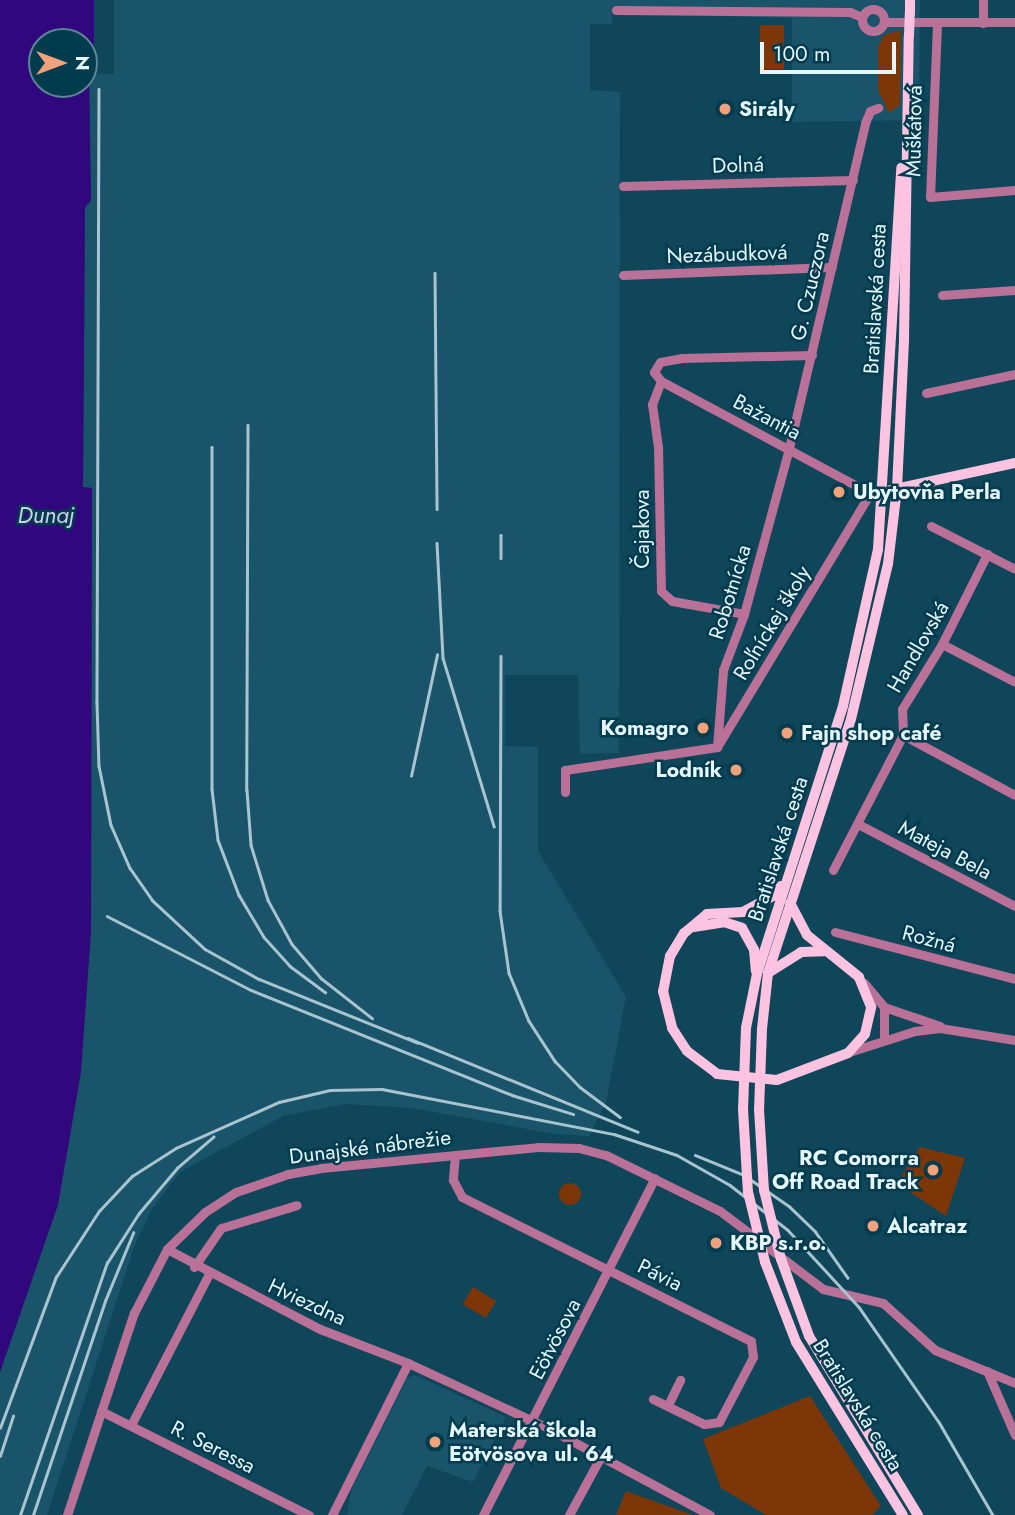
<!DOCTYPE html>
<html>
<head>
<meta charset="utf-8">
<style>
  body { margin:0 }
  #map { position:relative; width:1015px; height:1515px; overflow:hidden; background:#10465a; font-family:Jost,sans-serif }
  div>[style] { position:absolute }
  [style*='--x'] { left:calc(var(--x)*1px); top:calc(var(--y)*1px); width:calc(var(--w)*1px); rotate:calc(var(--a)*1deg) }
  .built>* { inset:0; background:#19546a }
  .green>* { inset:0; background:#7d3607; transform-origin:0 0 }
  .round { border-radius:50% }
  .water>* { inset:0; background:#31077e }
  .minor>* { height:9px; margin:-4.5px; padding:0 4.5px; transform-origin:4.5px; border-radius:4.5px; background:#b97198 }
  .minor>.ring { margin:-4.5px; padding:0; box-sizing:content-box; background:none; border:9px solid #b97198; border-radius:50% }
  .major>* { height:10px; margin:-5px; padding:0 5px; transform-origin:5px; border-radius:5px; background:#fec3e1 }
  .rail>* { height:2.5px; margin:-1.25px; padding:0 1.25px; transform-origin:1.25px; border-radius:1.25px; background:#a8c4cf }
  .major-bridge>* { height:10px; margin:-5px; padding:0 5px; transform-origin:5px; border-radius:5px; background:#fec3e1 }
  .dots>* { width:19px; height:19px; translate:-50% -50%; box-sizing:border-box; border:4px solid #013b4e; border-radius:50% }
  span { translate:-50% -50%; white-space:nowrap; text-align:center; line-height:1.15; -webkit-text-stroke:5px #013b4e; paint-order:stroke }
  .poi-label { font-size:21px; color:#e5f6fe; font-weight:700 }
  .left { translate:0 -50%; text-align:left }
  .right { translate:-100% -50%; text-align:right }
  .street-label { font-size:21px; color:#e5f6fe }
  .water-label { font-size:23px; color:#d0cfec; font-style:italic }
  .north { position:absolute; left:28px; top:28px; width:70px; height:70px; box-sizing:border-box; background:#013b4e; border:2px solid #5c8694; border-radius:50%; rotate:90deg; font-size:19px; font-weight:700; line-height:28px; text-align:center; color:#e5f6fe }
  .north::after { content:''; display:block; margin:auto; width:24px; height:32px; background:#f1a27b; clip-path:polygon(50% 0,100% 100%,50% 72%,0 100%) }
  .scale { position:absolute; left:760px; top:42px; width:136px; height:32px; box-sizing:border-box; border:4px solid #e5f6fe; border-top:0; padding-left:9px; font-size:21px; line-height:24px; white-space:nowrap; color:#e5f6fe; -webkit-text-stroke:5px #013b4e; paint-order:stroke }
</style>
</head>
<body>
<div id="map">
  <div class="built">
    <div style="clip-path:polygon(114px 0,920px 0,919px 120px,792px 122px,792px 18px,612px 13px,612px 24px,590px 24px,590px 90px,620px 92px,619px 753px,580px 754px,578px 675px,505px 675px,505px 746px,538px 747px,538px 851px,626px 997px,606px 1102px,589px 1136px,555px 1134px,412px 1108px,345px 1104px,283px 1116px,180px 1172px,152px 1209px,135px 1244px,47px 1515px,0 1515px,0 1372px,23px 1303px,91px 932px,92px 488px,83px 487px,85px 207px,91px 200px,89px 74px,114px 74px)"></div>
    <div style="clip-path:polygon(415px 1375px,506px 1417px,473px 1482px,427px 1466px,402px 1515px,347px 1515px,351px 1490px,407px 1378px)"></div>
  </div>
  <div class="green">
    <div style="left:760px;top:25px;width:24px;height:44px"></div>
    <div style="clip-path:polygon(901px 30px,900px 105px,889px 113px,878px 90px,878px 47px,884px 35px)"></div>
    <div style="clip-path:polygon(920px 1147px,965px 1158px,946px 1216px,897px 1183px)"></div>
    <div class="round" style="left:559px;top:1183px;width:22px;height:22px"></div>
    <div style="left:473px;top:1287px;width:27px;height:20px;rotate:31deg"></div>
    <div style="clip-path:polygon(810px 1396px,881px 1506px,872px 1515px,766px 1515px,721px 1488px,703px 1439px)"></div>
    <div style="clip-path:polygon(626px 1491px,693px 1515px,616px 1515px)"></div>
  </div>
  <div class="water">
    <div style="clip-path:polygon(evenodd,0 0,94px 0,94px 74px,89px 75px,91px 200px,85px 208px,83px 487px,92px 488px,91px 932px,81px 1072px,58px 1205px,0 1372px,0 0,84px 42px,84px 84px,42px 84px,42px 42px,84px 42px)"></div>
  </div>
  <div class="minor">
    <div class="ring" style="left:862px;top:9px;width:13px;height:13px"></div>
    <div style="--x:616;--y:10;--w:234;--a:0.5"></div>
    <div style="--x:850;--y:12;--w:13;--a:23"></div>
    <div style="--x:884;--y:22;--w:131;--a:0"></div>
    <div style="--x:983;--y:23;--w:23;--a:-90"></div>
    <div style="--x:937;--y:24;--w:173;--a:92.3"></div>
    <div style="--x:930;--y:197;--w:85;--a:-4.7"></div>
    <div style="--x:623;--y:186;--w:230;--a:-1.5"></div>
    <div style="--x:623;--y:275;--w:209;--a:-2.2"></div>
    <div style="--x:942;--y:295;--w:73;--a:-3.9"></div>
    <div style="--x:812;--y:355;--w:130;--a:178.7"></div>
    <div style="--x:682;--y:358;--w:22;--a:170"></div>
    <div style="--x:660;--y:362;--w:12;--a:121"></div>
    <div style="--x:654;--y:372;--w:11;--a:52"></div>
    <div style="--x:661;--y:381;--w:237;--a:28.2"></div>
    <div style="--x:661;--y:381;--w:25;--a:111"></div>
    <div style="--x:652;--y:404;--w:43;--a:82.1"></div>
    <div style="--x:658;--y:447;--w:144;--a:88.8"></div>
    <div style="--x:661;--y:591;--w:15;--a:42"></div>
    <div style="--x:672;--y:601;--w:73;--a:10.2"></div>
    <div style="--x:926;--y:393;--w:91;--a:-12.1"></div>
    <div style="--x:931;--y:526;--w:94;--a:27.1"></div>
    <div style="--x:942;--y:644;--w:82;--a:27.5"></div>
    <div style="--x:903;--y:735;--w:127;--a:28.2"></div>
    <div style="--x:717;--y:747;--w:77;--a:-85.5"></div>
    <div style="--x:723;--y:670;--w:60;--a:-69.4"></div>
    <div style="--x:744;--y:614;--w:172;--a:-74.8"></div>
    <div style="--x:789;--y:448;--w:334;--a:-76.8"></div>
    <div style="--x:865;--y:123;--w:13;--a:-67"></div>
    <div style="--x:870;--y:111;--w:9;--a:-21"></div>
    <div style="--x:565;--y:792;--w:22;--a:-90"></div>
    <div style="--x:565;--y:770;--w:154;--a:-8.6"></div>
    <div style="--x:717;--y:747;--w:297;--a:-58.9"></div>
    <div style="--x:858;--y:824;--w:177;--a:27.6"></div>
    <div style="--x:833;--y:870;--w:152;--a:-62.6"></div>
    <div style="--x:903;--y:735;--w:26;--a:-92"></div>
    <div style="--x:902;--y:709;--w:76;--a:-58.4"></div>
    <div style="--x:942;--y:644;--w:101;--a:-63.4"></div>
    <div style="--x:835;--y:932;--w:186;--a:14.6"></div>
    <div style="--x:864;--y:983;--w:31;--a:50"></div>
    <div style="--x:884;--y:1007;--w:59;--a:18.7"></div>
    <div style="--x:884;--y:1039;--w:32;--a:-90"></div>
    <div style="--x:849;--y:1052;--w:69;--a:-17.7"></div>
    <div style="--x:915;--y:1031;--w:25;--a:-7"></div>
    <div style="--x:940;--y:1028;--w:76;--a:9.1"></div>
    <div style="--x:455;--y:1155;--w:25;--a:95"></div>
    <div style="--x:453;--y:1180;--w:19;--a:62"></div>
    <div style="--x:462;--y:1197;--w:323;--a:26.5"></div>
    <div style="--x:751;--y:1341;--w:16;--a:83"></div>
    <div style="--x:753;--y:1357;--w:73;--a:117.6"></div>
    <div style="--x:719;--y:1422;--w:15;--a:172"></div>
    <div style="--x:704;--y:1424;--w:57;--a:-153.9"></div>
    <div style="--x:167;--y:1249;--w:173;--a:27.6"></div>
    <div style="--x:320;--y:1329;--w:94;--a:21.1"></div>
    <div style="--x:408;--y:1363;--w:152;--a:24.9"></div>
    <div style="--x:546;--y:1427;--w:186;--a:28.2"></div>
    <div style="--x:194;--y:1267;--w:47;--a:-55.3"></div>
    <div style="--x:221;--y:1228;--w:79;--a:-16.8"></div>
    <div style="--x:987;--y:1371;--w:70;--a:66.4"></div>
    <div style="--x:668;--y:1405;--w:28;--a:-64"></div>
    <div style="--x:101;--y:1411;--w:233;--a:26.6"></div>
    <div style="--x:131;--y:1425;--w:170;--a:-62.7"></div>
    <div style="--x:67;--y:1515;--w:213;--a:-71.7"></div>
    <div style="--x:134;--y:1313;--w:72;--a:-62.7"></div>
    <div style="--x:167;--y:1249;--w:53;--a:-44.2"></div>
    <div style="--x:205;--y:1212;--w:37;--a:-33"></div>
    <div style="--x:236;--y:1192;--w:55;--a:-19.1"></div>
    <div style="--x:288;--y:1174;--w:34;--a:-10"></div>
    <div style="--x:321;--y:1168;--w:218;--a:-5.5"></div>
    <div style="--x:538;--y:1147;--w:41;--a:1.4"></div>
    <div style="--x:579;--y:1148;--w:28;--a:15"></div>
    <div style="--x:606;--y:1155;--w:127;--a:26.2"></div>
    <div style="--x:720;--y:1211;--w:129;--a:37.1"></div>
    <div style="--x:823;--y:1289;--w:62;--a:13.1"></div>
    <div style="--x:883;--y:1303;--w:70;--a:42.1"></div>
    <div style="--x:935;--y:1350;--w:87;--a:22.4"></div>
    <div style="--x:332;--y:1515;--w:170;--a:-63.4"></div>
    <div style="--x:483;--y:1515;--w:378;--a:-63"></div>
    <div style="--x:569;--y:1515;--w:67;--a:-61.5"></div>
  </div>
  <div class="major">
    <div style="--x:910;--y:13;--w:13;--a:-90"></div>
    <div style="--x:891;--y:490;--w:127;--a:-12.3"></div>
    <div style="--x:781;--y:886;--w:13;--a:129"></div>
    <div style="--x:773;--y:896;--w:34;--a:152"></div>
    <div style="--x:743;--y:912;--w:36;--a:177"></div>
    <div style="--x:707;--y:914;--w:30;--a:140"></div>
    <div style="--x:684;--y:933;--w:27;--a:121"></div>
    <div style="--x:670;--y:956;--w:36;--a:101"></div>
    <div style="--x:663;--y:991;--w:38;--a:76"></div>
    <div style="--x:672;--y:1028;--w:27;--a:57"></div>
    <div style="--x:687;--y:1051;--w:38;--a:37"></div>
    <div style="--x:717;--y:1074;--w:60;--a:5.7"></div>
    <div style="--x:777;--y:1080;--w:76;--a:-20.8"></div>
    <div style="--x:848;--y:1053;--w:25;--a:-48"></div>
    <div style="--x:865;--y:1034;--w:28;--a:-77"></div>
    <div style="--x:871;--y:1007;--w:32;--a:-112"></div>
    <div style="--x:859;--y:977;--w:67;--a:-141.1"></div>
    <div style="--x:807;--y:935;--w:36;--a:-118"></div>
    <div style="--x:694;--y:927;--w:30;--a:-9"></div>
    <div style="--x:724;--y:922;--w:19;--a:18"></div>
    <div style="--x:742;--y:928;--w:25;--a:61"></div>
    <div style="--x:754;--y:950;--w:21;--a:85"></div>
    <div style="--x:768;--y:973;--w:39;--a:-32"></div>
    <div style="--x:801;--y:952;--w:23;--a:-2"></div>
    <div style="--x:746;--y:1028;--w:55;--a:-78.5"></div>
    <div style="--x:757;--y:974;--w:281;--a:-72.2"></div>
    <div style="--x:843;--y:706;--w:161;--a:-77.4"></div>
    <div style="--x:878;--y:549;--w:382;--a:-86.5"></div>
    <div style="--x:762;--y:1029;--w:56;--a:-83.9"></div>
    <div style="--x:768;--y:973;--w:267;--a:-71.9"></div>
    <div style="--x:851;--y:719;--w:159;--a:-76.6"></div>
    <div style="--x:888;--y:564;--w:76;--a:-83.2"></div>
    <div style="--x:897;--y:489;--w:151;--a:-87.3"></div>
    <div style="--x:904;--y:338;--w:302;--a:-89.1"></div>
    <div style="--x:809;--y:1336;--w:210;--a:58.7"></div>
    <div style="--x:796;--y:1342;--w:203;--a:58.3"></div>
  </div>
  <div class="rail">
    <div style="--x:99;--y:89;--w:614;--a:90.19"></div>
    <div style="--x:97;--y:703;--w:63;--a:88.2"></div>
    <div style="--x:99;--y:766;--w:60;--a:78.5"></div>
    <div style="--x:111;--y:825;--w:47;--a:66.2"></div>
    <div style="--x:130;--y:868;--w:39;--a:55"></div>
    <div style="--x:152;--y:900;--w:72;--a:42.8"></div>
    <div style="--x:205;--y:949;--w:62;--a:29.1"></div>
    <div style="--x:259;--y:979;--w:171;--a:21.9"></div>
    <div style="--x:435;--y:273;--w:236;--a:89.5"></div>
    <div style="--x:248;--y:425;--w:365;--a:90.2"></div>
    <div style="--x:247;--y:790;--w:55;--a:85.8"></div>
    <div style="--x:251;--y:845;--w:58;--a:72.8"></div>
    <div style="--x:268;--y:900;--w:50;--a:61.4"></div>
    <div style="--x:292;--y:944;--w:45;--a:49.5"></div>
    <div style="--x:321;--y:978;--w:65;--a:38.1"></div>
    <div style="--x:212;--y:447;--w:342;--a:90"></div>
    <div style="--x:212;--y:789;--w:51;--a:83.3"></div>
    <div style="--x:218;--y:840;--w:59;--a:69.1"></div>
    <div style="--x:239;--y:895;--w:49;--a:59.2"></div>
    <div style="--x:264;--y:937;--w:39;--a:48"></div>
    <div style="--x:290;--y:966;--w:44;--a:36.6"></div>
    <div style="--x:501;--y:535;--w:23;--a:90"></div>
    <div style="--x:437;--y:543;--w:115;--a:87"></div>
    <div style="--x:443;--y:658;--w:176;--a:73.1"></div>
    <div style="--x:501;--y:656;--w:255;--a:90.2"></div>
    <div style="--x:500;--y:911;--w:63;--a:81.7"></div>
    <div style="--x:509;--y:973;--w:52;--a:67.4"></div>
    <div style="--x:529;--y:1021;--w:48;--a:57"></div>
    <div style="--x:555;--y:1061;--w:36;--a:46"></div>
    <div style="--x:580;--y:1087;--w:50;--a:36.9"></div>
    <div style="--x:411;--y:776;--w:124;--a:-77.9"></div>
    <div style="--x:107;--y:916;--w:162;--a:27.2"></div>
    <div style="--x:251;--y:990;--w:281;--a:21.9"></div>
    <div style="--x:512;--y:1095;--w:64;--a:17.3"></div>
    <div style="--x:408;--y:1038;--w:248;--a:22.2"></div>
    <div style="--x:695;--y:1155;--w:53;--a:22.2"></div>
    <div style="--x:744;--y:1175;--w:55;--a:34.6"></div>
    <div style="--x:789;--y:1206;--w:36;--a:44"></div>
    <div style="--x:815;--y:1231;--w:57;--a:54.9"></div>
    <div style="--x:0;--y:1428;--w:161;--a:-69.7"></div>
    <div style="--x:56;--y:1277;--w:79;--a:-56.9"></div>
    <div style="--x:99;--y:1211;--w:48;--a:-46.7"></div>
    <div style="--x:132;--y:1176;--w:52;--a:-32.5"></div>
    <div style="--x:176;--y:1148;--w:113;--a:-24.1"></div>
    <div style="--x:279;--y:1102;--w:52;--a:-13.2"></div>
    <div style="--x:330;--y:1090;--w:52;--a:-1.1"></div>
    <div style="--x:382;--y:1089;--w:236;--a:11"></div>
    <div style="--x:614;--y:1134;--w:66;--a:18.4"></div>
    <div style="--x:677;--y:1155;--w:61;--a:29.5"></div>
    <div style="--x:730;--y:1185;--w:73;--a:37.8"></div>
    <div style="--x:788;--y:1230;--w:105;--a:47.3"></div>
    <div style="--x:859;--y:1307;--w:140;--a:55.2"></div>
    <div style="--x:939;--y:1422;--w:108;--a:59.9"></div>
    <div style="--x:0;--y:1456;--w:42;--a:-72"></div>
    <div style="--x:20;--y:1515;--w:267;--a:-71"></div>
    <div style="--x:107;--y:1263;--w:59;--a:-57.4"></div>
    <div style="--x:139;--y:1213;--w:59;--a:-49.8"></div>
    <div style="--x:177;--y:1168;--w:48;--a:-40.7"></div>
    <div style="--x:33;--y:1515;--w:226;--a:-71.4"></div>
    <div style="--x:105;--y:1301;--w:74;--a:-67.6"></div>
  </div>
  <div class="major-bridge">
    <div style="--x:909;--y:36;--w:23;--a:-88"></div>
    <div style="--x:746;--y:1028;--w:81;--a:92.1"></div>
    <div style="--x:743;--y:1109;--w:83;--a:86.6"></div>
    <div style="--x:748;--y:1192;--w:72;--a:76.3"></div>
    <div style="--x:765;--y:1262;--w:86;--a:68.8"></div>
    <div style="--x:762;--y:1029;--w:80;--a:92.1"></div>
    <div style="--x:759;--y:1109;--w:81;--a:86.5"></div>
    <div style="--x:764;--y:1190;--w:71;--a:76.2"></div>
    <div style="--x:781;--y:1259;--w:82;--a:70"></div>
  </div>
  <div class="dots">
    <div style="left:725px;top:109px;background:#f1a27b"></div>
    <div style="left:839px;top:492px;background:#f1a27b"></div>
    <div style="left:703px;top:728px;background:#f1a27b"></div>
    <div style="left:787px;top:733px;background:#f1a27b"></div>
    <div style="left:736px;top:770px;background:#f1a27b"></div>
    <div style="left:933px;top:1170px;background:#f1a27b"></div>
    <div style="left:873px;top:1226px;background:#f1a27b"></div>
    <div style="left:716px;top:1243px;background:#f1a27b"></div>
    <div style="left:435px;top:1442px;background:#f1a27b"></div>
  </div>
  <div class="poi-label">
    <span class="left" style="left:739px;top:109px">Sirály</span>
    <span class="left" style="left:853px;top:492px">Ubytovňa Perla</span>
    <span class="right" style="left:689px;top:728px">Komagro</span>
    <span class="left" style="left:801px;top:733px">Fajn shop café</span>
    <span class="right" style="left:722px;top:770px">Lodník</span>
    <span class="right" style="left:919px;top:1170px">RC Comorra<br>Off Road Track</span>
    <span class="left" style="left:887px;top:1226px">Alcatraz</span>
    <span class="left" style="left:730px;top:1243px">KBP s.r.o.</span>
    <span class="left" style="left:449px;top:1442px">Materská škola<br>Eötvösova ul. 64</span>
  </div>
  <div class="street-label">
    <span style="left:914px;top:131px;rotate:-89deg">Muškátová</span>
    <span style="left:738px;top:165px;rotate:-2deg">Dolná</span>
    <span style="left:727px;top:254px;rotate:-2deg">Nezábudková</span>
    <span style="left:810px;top:286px;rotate:-77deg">G. Czuczora</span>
    <span style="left:875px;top:299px;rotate:-87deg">Bratislavská cesta</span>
    <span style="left:767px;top:417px;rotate:28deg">Bažantia</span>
    <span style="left:642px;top:529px;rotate:-90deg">Čajakova</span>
    <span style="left:730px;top:592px;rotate:-73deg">Robotnícka</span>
    <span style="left:772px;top:623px;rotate:-59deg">Roľníckej školy</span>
    <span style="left:918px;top:647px;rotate:-60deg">Handlovská</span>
    <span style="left:778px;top:849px;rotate:-72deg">Bratislavská cesta</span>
    <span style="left:945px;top:850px;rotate:28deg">Mateja Bela</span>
    <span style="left:929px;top:939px;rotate:15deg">Rožná</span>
    <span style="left:370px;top:1147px;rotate:-7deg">Dunajské nábrežie</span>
    <span style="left:660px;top:1275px;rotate:26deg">Pávia</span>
    <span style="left:307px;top:1302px;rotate:25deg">Hviezdna</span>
    <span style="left:555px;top:1339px;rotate:-63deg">Eötvösova</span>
    <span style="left:858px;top:1405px;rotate:58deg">Bratislavská cesta</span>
    <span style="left:213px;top:1447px;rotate:27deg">R. Seressa</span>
  </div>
  <div class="water-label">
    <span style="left:46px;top:515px">Dunaj</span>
  </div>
  <div class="north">N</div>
  <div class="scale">100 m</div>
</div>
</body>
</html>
